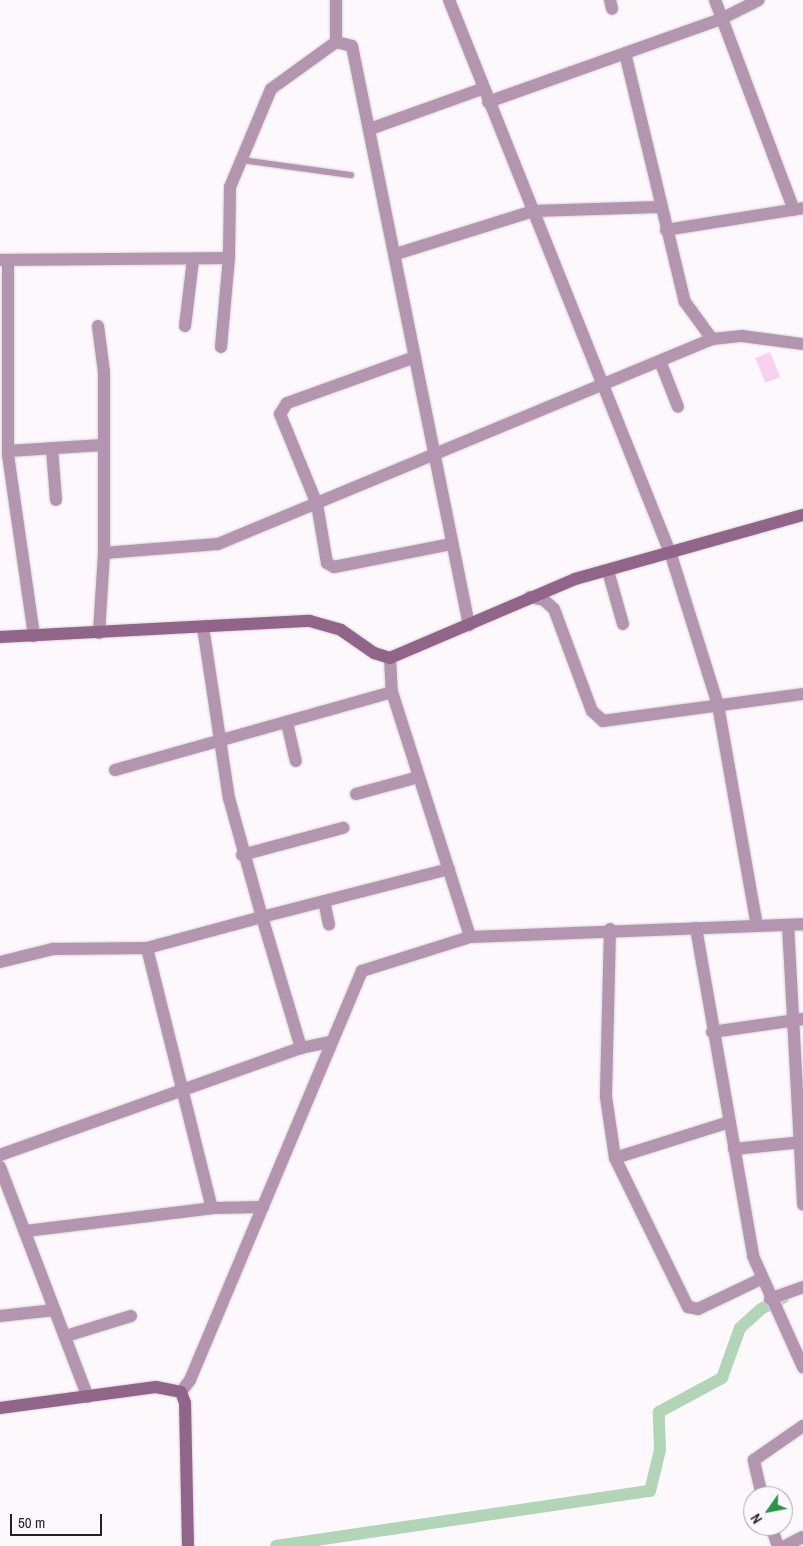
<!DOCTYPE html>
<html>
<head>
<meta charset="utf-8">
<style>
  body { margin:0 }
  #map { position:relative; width:803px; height:1546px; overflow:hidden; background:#fdf8fc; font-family:"Archivo Narrow",sans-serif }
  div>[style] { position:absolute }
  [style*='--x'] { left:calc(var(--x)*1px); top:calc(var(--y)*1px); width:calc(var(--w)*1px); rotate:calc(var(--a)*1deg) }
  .canal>* { height:12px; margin:-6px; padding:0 6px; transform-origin:6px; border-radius:6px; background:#b2d5b7 }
  .building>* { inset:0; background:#f6d2f0; transform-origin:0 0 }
  .roads { filter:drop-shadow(0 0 1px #dbd5da) drop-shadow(0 0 1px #dbd5da) }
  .lane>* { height:6px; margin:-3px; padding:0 3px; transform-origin:3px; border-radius:3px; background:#b495af }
  .street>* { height:12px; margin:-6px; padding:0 6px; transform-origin:6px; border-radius:6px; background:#b495af }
  .secondary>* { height:12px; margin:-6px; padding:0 6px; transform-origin:6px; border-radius:6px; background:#91648a }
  span { translate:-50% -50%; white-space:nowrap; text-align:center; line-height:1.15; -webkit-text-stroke:4px #fdf8fc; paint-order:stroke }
  .north { position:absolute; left:743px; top:1486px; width:50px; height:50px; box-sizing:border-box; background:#fdf8fc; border:1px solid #a7a1a6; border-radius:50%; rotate:237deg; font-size:14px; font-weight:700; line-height:20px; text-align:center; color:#271f26 }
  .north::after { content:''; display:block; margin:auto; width:18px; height:22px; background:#2e9348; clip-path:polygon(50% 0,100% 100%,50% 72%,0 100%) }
  .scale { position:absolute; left:10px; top:1514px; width:92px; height:22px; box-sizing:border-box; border:2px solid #271f26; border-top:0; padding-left:6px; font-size:15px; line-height:18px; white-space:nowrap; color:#271f26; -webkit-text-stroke:4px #fdf8fc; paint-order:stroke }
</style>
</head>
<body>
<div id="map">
  <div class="canal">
    <div style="--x:276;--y:1546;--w:378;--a:-8.4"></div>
    <div style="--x:650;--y:1491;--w:42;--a:-76.3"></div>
    <div style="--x:660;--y:1450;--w:38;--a:-92"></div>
    <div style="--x:659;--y:1412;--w:72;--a:-28.4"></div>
    <div style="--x:722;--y:1378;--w:53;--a:-70.2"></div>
    <div style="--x:740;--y:1328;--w:28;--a:-42"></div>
    <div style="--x:761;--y:1309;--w:25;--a:-27"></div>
  </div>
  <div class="building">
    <div style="left:770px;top:352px;width:27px;height:16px;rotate:68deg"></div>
  </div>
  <div class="roads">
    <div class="lane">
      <div style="--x:241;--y:160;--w:111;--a:7.8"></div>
    </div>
    <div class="street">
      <div style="--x:449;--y:0;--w:598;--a:68.2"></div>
      <div style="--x:671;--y:555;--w:157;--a:72.6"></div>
      <div style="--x:718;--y:705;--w:224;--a:80"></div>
      <div style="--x:610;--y:0;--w:9;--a:77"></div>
      <div style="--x:715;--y:0;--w:224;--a:69.4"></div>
      <div style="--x:336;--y:42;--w:42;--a:-90"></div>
      <div style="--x:625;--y:53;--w:256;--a:76.5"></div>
      <div style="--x:685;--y:302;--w:46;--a:53.9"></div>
      <div style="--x:488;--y:102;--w:247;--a:-19.6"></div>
      <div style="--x:721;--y:19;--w:42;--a:-26.6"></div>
      <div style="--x:370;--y:129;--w:119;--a:-19.7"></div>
      <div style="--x:666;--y:230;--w:139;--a:-9.1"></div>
      <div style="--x:396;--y:254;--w:144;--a:-17.4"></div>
      <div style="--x:533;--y:211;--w:126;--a:-1.8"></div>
      <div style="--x:0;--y:260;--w:229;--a:-0.5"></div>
      <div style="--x:229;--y:258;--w:71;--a:-89.2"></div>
      <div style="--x:230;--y:187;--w:106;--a:-67.3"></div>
      <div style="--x:271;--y:89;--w:80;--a:-35.9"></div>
      <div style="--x:336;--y:42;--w:16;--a:14"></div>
      <div style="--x:352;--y:46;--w:591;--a:78.58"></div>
      <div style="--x:8;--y:260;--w:195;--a:90"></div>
      <div style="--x:8;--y:455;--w:183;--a:81.8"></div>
      <div style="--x:98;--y:326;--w:46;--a:82.6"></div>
      <div style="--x:104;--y:372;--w:181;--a:90"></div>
      <div style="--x:104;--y:553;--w:114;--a:-4.5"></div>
      <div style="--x:218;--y:544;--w:535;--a:-22.54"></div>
      <div style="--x:712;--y:339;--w:30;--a:-6"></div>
      <div style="--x:742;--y:336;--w:62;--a:7.5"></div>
      <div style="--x:185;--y:326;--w:66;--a:-83.1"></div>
      <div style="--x:221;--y:347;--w:89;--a:-84.9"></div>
      <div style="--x:415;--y:357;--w:136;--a:160.2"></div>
      <div style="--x:287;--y:403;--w:13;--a:122"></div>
      <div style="--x:280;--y:414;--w:97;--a:67.7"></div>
      <div style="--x:317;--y:504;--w:60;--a:80.4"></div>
      <div style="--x:327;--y:563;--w:8;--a:30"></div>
      <div style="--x:334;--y:567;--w:119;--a:-11.1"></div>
      <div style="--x:660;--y:361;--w:49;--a:68.6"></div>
      <div style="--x:52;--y:449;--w:51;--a:85.5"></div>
      <div style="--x:8;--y:451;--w:95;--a:-3.6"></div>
      <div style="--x:608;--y:571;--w:55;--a:74.2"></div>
      <div style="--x:530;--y:597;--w:14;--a:12"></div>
      <div style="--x:544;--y:600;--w:13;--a:42"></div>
      <div style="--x:554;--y:609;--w:109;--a:69.6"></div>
      <div style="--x:592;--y:711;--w:15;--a:42"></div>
      <div style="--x:603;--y:721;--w:202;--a:-7.7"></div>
      <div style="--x:203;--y:627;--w:173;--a:81.4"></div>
      <div style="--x:229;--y:798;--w:123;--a:74.5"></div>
      <div style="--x:262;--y:917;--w:193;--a:-14.4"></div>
      <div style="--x:99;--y:633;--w:80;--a:-86.4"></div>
      <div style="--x:390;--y:658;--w:34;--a:87"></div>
      <div style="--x:392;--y:692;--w:257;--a:72.3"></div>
      <div style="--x:287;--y:723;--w:39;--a:77"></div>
      <div style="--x:115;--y:770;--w:288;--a:-15.7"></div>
      <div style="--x:356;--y:794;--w:65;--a:-15.1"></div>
      <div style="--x:242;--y:855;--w:105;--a:-15"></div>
      <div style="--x:324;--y:901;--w:24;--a:78"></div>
      <div style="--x:788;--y:925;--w:280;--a:86.9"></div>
      <div style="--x:696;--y:928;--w:333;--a:80.1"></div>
      <div style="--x:753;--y:1256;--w:122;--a:65.8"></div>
      <div style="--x:610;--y:929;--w:168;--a:91.4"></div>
      <div style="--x:606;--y:1097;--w:62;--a:81.6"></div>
      <div style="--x:615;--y:1158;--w:166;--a:63.9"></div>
      <div style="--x:688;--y:1307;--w:10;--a:11"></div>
      <div style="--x:698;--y:1309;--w:70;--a:-25.5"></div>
      <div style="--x:147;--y:948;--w:268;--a:76"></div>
      <div style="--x:0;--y:962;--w:55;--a:-13.8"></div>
      <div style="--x:53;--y:949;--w:94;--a:-0.6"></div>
      <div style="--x:147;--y:948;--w:119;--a:-15.1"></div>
      <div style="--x:262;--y:917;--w:137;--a:73.4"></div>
      <div style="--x:712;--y:1032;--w:92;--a:-8.1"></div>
      <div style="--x:734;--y:1149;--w:69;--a:-5.8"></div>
      <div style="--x:0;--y:1155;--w:319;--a:-19.6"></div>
      <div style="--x:301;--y:1048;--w:30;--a:-12"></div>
      <div style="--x:615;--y:1158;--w:120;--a:-17.5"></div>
      <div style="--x:0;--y:1167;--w:246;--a:69.1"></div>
      <div style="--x:26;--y:1231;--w:187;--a:-7"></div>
      <div style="--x:212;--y:1208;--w:51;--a:-1.1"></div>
      <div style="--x:770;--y:1299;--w:35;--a:-20"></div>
      <div style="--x:0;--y:1316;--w:55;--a:-6.2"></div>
      <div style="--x:66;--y:1336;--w:68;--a:-17.1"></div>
      <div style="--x:181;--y:1392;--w:15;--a:-53"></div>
      <div style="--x:190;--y:1380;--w:444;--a:-67.2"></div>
      <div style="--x:362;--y:971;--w:113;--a:-17.5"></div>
      <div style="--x:470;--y:937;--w:333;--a:-2.2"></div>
      <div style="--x:762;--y:1496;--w:37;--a:-103"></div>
      <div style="--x:754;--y:1460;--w:60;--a:-34.8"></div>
      <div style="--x:771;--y:1526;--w:21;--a:71"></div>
      <div style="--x:785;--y:1546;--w:20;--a:-27"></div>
    </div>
    <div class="secondary">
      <div style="--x:0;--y:637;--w:310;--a:-3"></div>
      <div style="--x:310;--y:621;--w:32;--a:16"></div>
      <div style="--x:341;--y:630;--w:40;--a:34.9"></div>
      <div style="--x:374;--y:653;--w:17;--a:17"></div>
      <div style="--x:390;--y:658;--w:201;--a:-23.1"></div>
      <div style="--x:575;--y:579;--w:237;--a:-15.7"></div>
      <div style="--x:0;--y:1408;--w:157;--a:-7.7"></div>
      <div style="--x:156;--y:1387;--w:25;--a:11"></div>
      <div style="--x:181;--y:1392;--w:12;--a:70"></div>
      <div style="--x:185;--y:1403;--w:143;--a:88.8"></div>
    </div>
  </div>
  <div class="north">N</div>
  <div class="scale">50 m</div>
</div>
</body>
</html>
